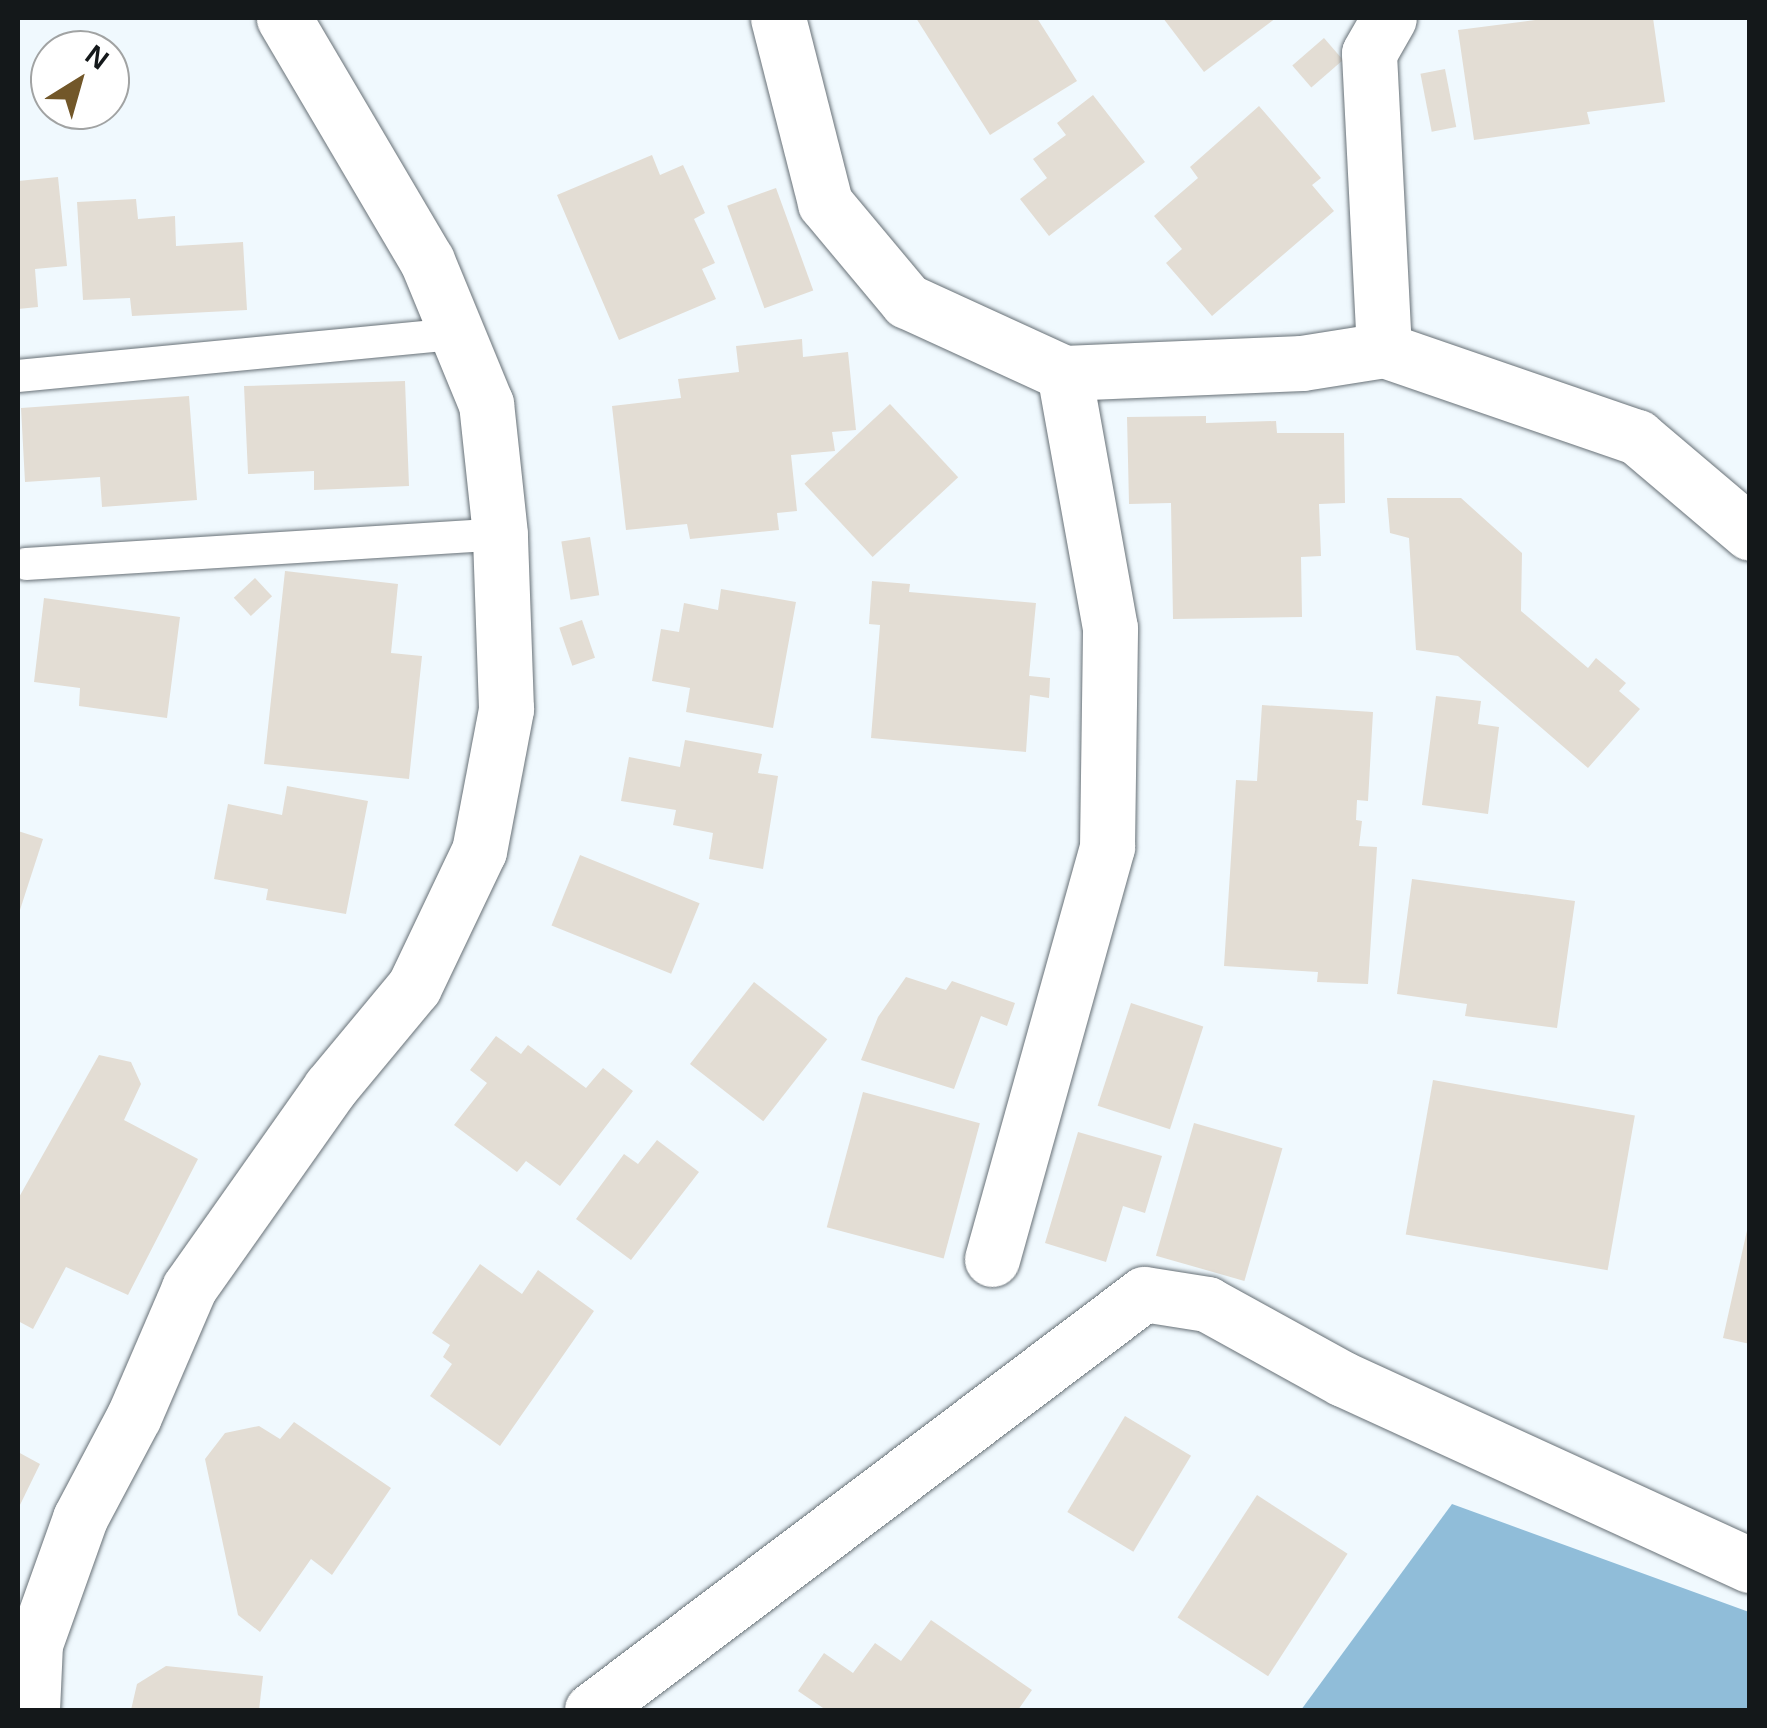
<!DOCTYPE html>
<html>
<head>
<meta charset="utf-8">
<style>
  body { margin:0 }
  #map { position:relative; width:1767px; height:1728px; overflow:hidden; background:#f0f9fe; font-family:Arial,sans-serif }
  div>[style] { position:absolute }
  [style*='--x'] { left:calc(var(--x)*1px); top:calc(var(--y)*1px); width:calc(var(--w)*1px); rotate:calc(var(--a)*1deg) }
  .forest>* { inset:0; background:#90bdd9 }
  .building>* { inset:0; background:#e3ddd4; transform-origin:0 0 }
  .roads { filter:drop-shadow(0 0 2px #687177) drop-shadow(0 0 2px #687177) }
  .service>* { height:32px; margin:-16px; padding:0 16px; transform-origin:16px; border-radius:16px; background:#fff }
  .minor>* { height:55px; margin:-27.5px; padding:0 27.5px; transform-origin:27.5px; border-radius:27.5px; background:#fff }
  .tertiary>* { height:55px; margin:-27.5px; padding:0 27.5px; transform-origin:27.5px; border-radius:27.5px; background:#fff }
  span { translate:-50% -50%; white-space:nowrap; text-align:center; line-height:1.15; -webkit-text-stroke:8px #fff; paint-order:stroke }
  .frame { position:absolute; inset:0; border:20px solid #14181a; pointer-events:none }
  .north { position:absolute; left:30px; top:30px; width:100px; height:100px; box-sizing:border-box; background:#fff; border:2px solid #a1a3a3; border-radius:50%; rotate:37deg; font-size:28px; font-weight:700; line-height:40px; text-align:center; color:#14181a }
  .north::after { content:''; display:block; margin:auto; width:35px; height:45px; background:#725729; clip-path:polygon(50% 0,100% 100%,50% 72%,0 100%) }
</style>
</head>
<body>
<div id="map">
  <div class="forest">
    <div style="clip-path:polygon(1452px 1504px,1749px 1612px,1749px 1710px,1301px 1710px)"></div>
  </div>
  <div class="building">
    <div style="clip-path:polygon(916px 18px,1037px 18px,1077px 81px,990px 135px)"></div>
    <div style="clip-path:polygon(1163px 18px,1276px 18px,1204px 72px)"></div>
    <div style="clip-path:polygon(1550px 18px,1653px 18px,1665px 102px,1587px 112px,1590px 124px,1474px 140px,1458px 30px)"></div>
    <div style="left:1324px;top:38px;width:29px;height:42px;rotate:49deg"></div>
    <div style="left:1445px;top:69px;width:59px;height:25px;rotate:79deg"></div>
    <div style="clip-path:polygon(1093px 95px,1145px 162px,1049px 236px,1020px 199px,1047px 178px,1033px 159px,1066px 135px,1057px 123px)"></div>
    <div style="clip-path:polygon(1259px 106px,1321px 178px,1312px 185px,1334px 211px,1212px 316px,1166px 263px,1182px 249px,1154px 216px,1198px 178px,1190px 167px)"></div>
    <div style="clip-path:polygon(652px 155px,660px 175px,683px 165px,705px 213px,694px 219px,715px 263px,702px 269px,716px 299px,619px 340px,557px 195px)"></div>
    <div style="clip-path:polygon(58px 177px,67px 266px,35px 269px,38px 307px,18px 309px,18px 181px)"></div>
    <div style="left:776px;top:188px;width:109px;height:52px;rotate:70deg"></div>
    <div style="clip-path:polygon(136px 199px,138px 219px,175px 216px,176px 246px,243px 242px,247px 310px,132px 316px,130px 298px,83px 300px,77px 202px)"></div>
    <div style="clip-path:polygon(802px 339px,803px 357px,848px 352px,856px 430px,832px 432px,835px 451px,791px 455px,797px 511px,777px 513px,779px 530px,690px 539px,687px 524px,626px 530px,612px 406px,681px 398px,678px 379px,739px 372px,736px 346px)"></div>
    <div style="clip-path:polygon(405px 381px,409px 486px,314px 490px,314px 471px,248px 474px,244px 386px)"></div>
    <div style="clip-path:polygon(189px 396px,197px 500px,102px 507px,100px 477px,25px 482px,21px 408px)"></div>
    <div style="left:890px;top:404px;width:100px;height:117px;rotate:47deg"></div>
    <div style="clip-path:polygon(1206px 416px,1206px 423px,1276px 421px,1277px 433px,1344px 433px,1345px 503px,1319px 504px,1321px 556px,1301px 557px,1302px 617px,1173px 619px,1171px 503px,1129px 504px,1127px 417px)"></div>
    <div style="clip-path:polygon(1387px 498px,1461px 498px,1522px 553px,1521px 611px,1588px 668px,1596px 658px,1626px 683px,1619px 691px,1640px 709px,1588px 768px,1458px 656px,1416px 650px,1409px 538px,1390px 533px)"></div>
    <div style="left:590px;top:537px;width:59px;height:29px;rotate:81deg"></div>
    <div style="clip-path:polygon(285px 571px,398px 584px,391px 653px,422px 656px,409px 779px,264px 764px)"></div>
    <div style="left:255px;top:578px;width:25px;height:29px;rotate:47deg"></div>
    <div style="clip-path:polygon(872px 581px,910px 584px,909px 592px,1036px 603px,1029px 676px,1050px 678px,1049px 698px,1030px 695px,1026px 752px,871px 738px,880px 625px,869px 624px)"></div>
    <div style="clip-path:polygon(721px 589px,796px 602px,773px 728px,686px 712px,690px 688px,652px 681px,661px 629px,679px 632px,684px 603px,718px 610px)"></div>
    <div style="clip-path:polygon(44px 598px,180px 617px,167px 718px,79px 706px,80px 688px,34px 682px)"></div>
    <div style="left:582px;top:620px;width:40px;height:24px;rotate:71deg"></div>
    <div style="clip-path:polygon(1436px 696px,1481px 701px,1478px 724px,1499px 727px,1488px 814px,1422px 805px)"></div>
    <div style="clip-path:polygon(1262px 705px,1373px 712px,1368px 801px,1357px 800px,1356px 820px,1362px 821px,1359px 846px,1377px 847px,1368px 984px,1317px 982px,1318px 972px,1224px 966px,1236px 780px,1257px 781px)"></div>
    <div style="clip-path:polygon(685px 740px,762px 754px,758px 773px,778px 776px,763px 869px,709px 859px,713px 833px,673px 825px,676px 810px,621px 801px,629px 757px,680px 767px)"></div>
    <div style="clip-path:polygon(287px 786px,368px 801px,346px 914px,266px 900px,268px 889px,214px 879px,228px 804px,282px 815px)"></div>
    <div style="clip-path:polygon(18px 831px,43px 839px,18px 916px)"></div>
    <div style="left:580px;top:855px;width:129px;height:76px;rotate:22deg"></div>
    <div style="clip-path:polygon(1412px 879px,1575px 901px,1557px 1028px,1465px 1016px,1467px 1004px,1397px 994px)"></div>
    <div style="clip-path:polygon(906px 977px,946px 990px,952px 981px,1015px 1003px,1007px 1026px,981px 1016px,954px 1089px,861px 1060px,878px 1017px)"></div>
    <div style="left:754px;top:982px;width:93px;height:104px;rotate:38deg"></div>
    <div style="left:1131px;top:1003px;width:76px;height:108px;rotate:18deg"></div>
    <div style="clip-path:polygon(496px 1036px,521px 1054px,528px 1045px,586px 1088px,603px 1068px,633px 1091px,560px 1186px,526px 1161px,517px 1172px,454px 1125px,487px 1083px,470px 1070px)"></div>
    <div style="clip-path:polygon(99px 1055px,131px 1062px,141px 1084px,124px 1120px,198px 1159px,128px 1295px,66px 1267px,33px 1329px,18px 1321px,18px 1199px)"></div>
    <div style="left:1433px;top:1080px;width:205px;height:157px;rotate:10deg"></div>
    <div style="left:863px;top:1092px;width:121px;height:140px;rotate:15deg"></div>
    <div style="left:1194px;top:1123px;width:92px;height:138px;rotate:16deg"></div>
    <div style="clip-path:polygon(1078px 1132px,1162px 1156px,1145px 1213px,1123px 1206px,1106px 1262px,1045px 1243px)"></div>
    <div style="clip-path:polygon(657px 1140px,699px 1172px,631px 1260px,576px 1219px,624px 1154px,638px 1164px)"></div>
    <div style="clip-path:polygon(1748px 1226px,1750px 1226px,1750px 1344px,1723px 1338px)"></div>
    <div style="clip-path:polygon(480px 1264px,522px 1294px,538px 1270px,594px 1311px,500px 1446px,430px 1396px,452px 1364px,443px 1357px,450px 1345px,432px 1333px)"></div>
    <div style="left:1125px;top:1416px;width:77px;height:112px;rotate:31deg"></div>
    <div style="clip-path:polygon(294px 1422px,391px 1488px,332px 1575px,311px 1559px,260px 1632px,238px 1615px,205px 1459px,225px 1433px,259px 1426px,280px 1439px)"></div>
    <div style="clip-path:polygon(18px 1452px,40px 1464px,18px 1509px)"></div>
    <div style="left:1257px;top:1495px;width:108px;height:146px;rotate:33deg"></div>
    <div style="clip-path:polygon(931px 1620px,1032px 1690px,1018px 1710px,826px 1710px,798px 1691px,824px 1653px,853px 1673px,875px 1643px,901px 1661px)"></div>
    <div style="clip-path:polygon(166px 1666px,263px 1676px,259px 1710px,131px 1710px,137px 1684px)"></div>
  </div>
  <div class="roads">
    <div class="service">
      <div style="--x:18;--y:376;--w:442;--a:-5.5"></div>
      <div style="--x:26;--y:564;--w:475;--a:-3.6"></div>
    </div>
    <div class="minor">
      <div style="--x:778;--y:18;--w:191;--a:75.7"></div>
      <div style="--x:825;--y:203;--w:128;--a:50.1"></div>
      <div style="--x:907;--y:301;--w:173;--a:24.6"></div>
      <div style="--x:1064;--y:373;--w:238;--a:-2.4"></div>
      <div style="--x:1302;--y:363;--w:83;--a:-9"></div>
      <div style="--x:1384;--y:350;--w:297;--a:-92.9"></div>
      <div style="--x:1369;--y:53;--w:40;--a:-60.3"></div>
      <div style="--x:1384;--y:350;--w:268;--a:19"></div>
      <div style="--x:1637;--y:437;--w:148;--a:40.3"></div>
      <div style="--x:992;--y:1259;--w:428;--a:-74.4"></div>
      <div style="--x:1107;--y:847;--w:219;--a:-89.2"></div>
      <div style="--x:1110;--y:628;--w:259;--a:-100.2"></div>
      <div style="--x:592;--y:1710;--w:691;--a:-37"></div>
      <div style="--x:1144;--y:1294;--w:64;--a:9"></div>
      <div style="--x:1207;--y:1304;--w:155;--a:28.9"></div>
      <div style="--x:1343;--y:1379;--w:447;--a:24.6"></div>
    </div>
    <div class="tertiary">
      <div style="--x:32;--y:1710;--w:66;--a:-87.4"></div>
      <div style="--x:35;--y:1644;--w:134;--a:-70.3"></div>
      <div style="--x:80;--y:1518;--w:115;--a:-62.1"></div>
      <div style="--x:134;--y:1416;--w:139;--a:-66.7"></div>
      <div style="--x:189;--y:1288;--w:245;--a:-54.8"></div>
      <div style="--x:330;--y:1088;--w:131;--a:-50.3"></div>
      <div style="--x:414;--y:987;--w:151;--a:-64.5"></div>
      <div style="--x:479;--y:851;--w:145;--a:-79.2"></div>
      <div style="--x:506;--y:709;--w:175;--a:-92"></div>
      <div style="--x:500;--y:534;--w:131;--a:-96.1"></div>
      <div style="--x:486;--y:404;--w:155;--a:-112.4"></div>
      <div style="--x:427;--y:261;--w:282;--a:-120.5"></div>
    </div>
  </div>
  <div class="frame"></div>
  <div class="north">N</div>
</div>
</body>
</html>
